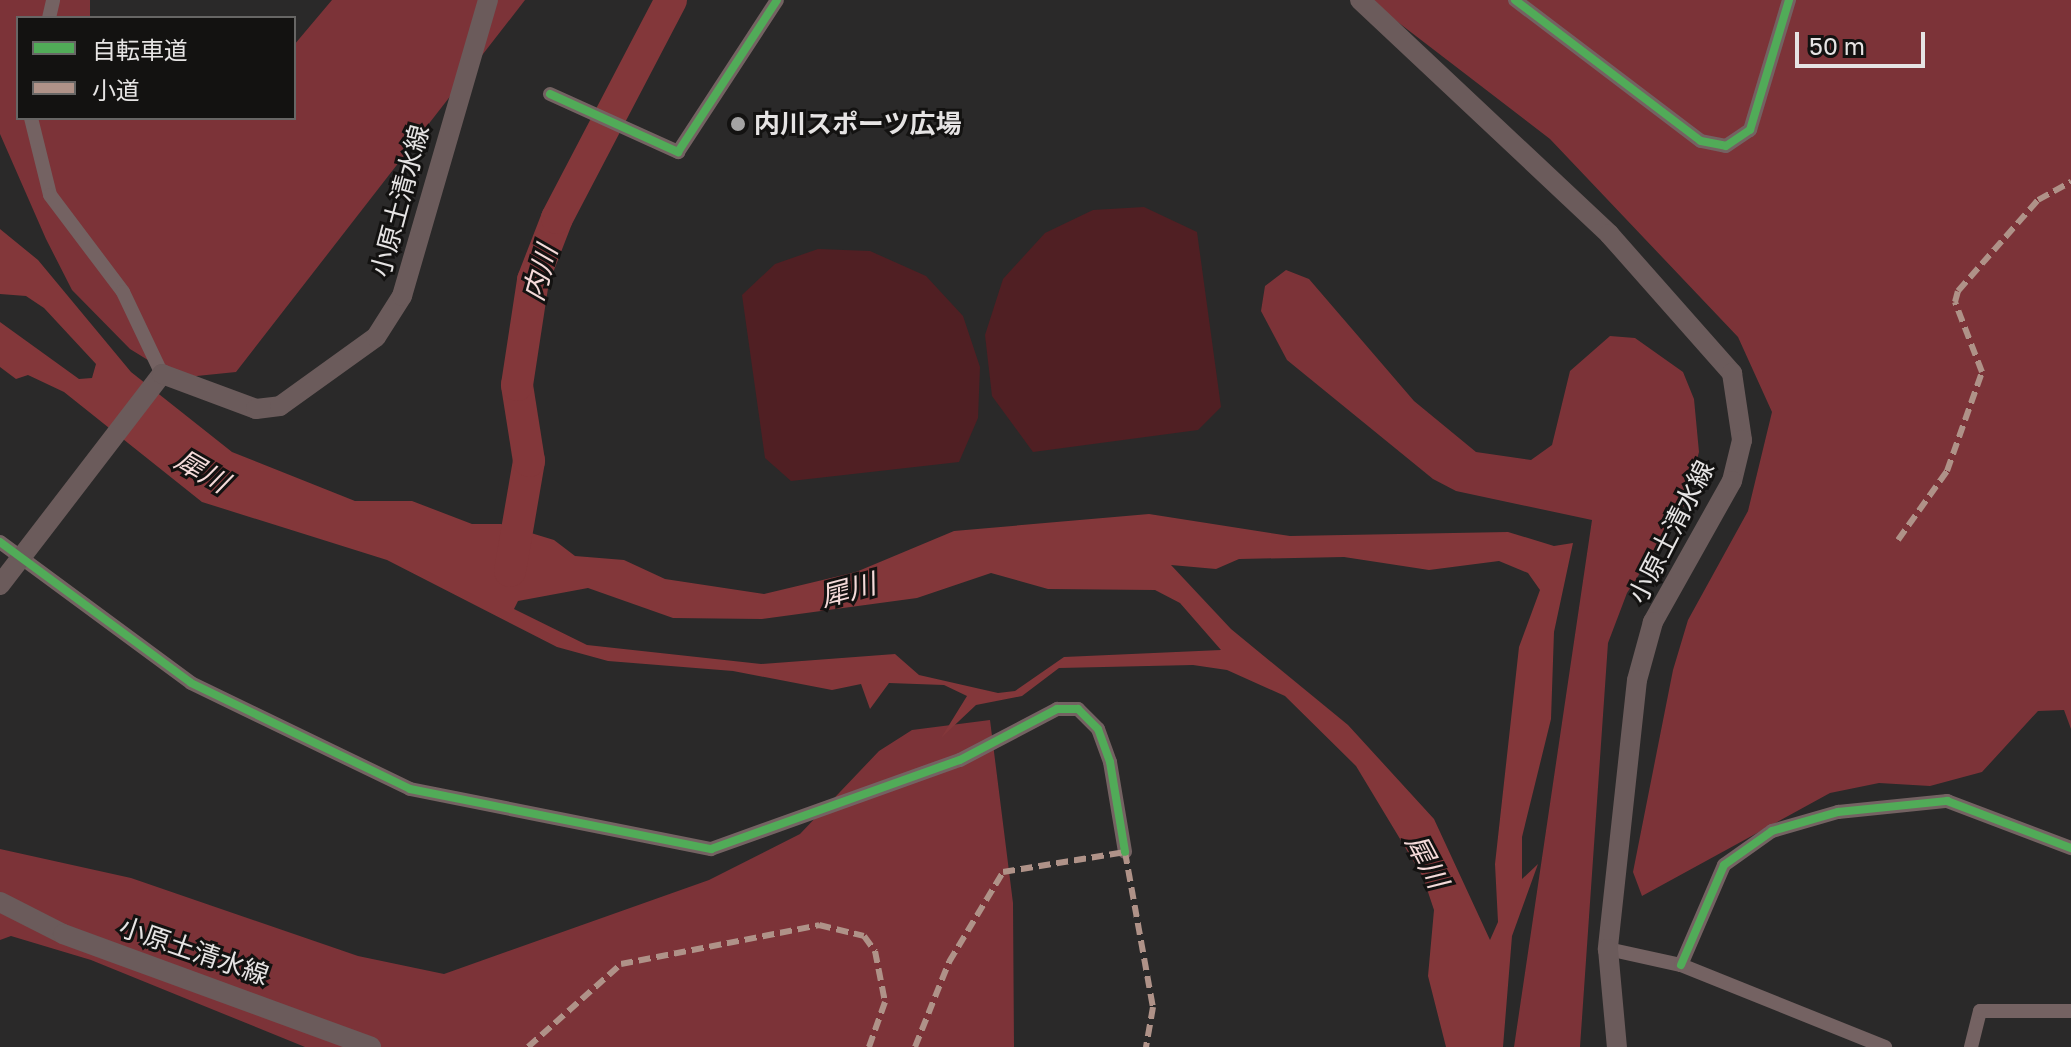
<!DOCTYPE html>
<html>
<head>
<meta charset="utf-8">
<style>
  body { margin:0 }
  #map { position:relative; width:2071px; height:1047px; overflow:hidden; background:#2a2929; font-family:"Golos Text","Noto Sans JP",sans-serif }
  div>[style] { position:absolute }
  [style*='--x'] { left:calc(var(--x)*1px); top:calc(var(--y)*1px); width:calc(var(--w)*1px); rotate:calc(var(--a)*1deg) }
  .green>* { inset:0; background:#501f23 }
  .forest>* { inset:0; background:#7c3338 }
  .water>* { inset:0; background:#83373a }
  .river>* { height:32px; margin:-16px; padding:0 16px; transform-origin:16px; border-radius:16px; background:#83373a }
  .minor>* { height:14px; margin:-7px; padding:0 7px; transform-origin:7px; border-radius:7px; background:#746262 }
  .secondary>* { height:20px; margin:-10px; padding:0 10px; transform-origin:10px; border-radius:10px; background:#6b5b5b }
  .quiet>* { height:6px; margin-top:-3px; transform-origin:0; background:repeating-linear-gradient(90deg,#af9288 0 12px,transparent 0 18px) }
  .cycleway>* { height:8px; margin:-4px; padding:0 4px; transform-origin:4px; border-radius:4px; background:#51ab58 }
  .dots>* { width:22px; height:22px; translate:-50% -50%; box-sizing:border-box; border:4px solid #131211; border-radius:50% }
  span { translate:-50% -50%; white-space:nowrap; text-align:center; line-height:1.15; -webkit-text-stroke:6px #131211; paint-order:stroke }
  .poi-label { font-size:26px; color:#e6e4e4; font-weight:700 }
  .left { translate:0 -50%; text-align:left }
  .street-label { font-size:26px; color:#e6e4e4 }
  .water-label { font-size:28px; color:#f4dad9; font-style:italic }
  .legend { position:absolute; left:16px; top:16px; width:280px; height:104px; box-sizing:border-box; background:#131211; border:2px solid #676665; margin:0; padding:10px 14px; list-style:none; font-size:24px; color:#e6e4e4 }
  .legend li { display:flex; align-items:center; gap:16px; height:40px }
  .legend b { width:40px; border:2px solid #676665 }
  .scale { position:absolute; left:1795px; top:32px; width:130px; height:36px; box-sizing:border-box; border:4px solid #e6e4e4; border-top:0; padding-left:10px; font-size:24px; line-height:28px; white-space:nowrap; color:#e6e4e4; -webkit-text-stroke:6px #131211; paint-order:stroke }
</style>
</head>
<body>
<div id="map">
  <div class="green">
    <div style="clip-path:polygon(1144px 207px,1197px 232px,1221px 407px,1198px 430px,1033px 452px,992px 396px,985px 335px,1003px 279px,1045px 233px,1093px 210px)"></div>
    <div style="clip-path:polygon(818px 249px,870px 251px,926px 276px,963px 316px,980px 367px,978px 418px,959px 462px,791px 481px,765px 458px,742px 295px,775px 264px)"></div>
  </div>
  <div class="forest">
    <div style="clip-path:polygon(0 0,90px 0,90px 18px,18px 18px,18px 118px,294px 118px,294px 45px,332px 0,525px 0,236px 372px,177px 378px,130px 349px,72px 290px,46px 239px,0 134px)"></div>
    <div style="clip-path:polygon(1369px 0,2071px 0,2071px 729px,2064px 710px,2038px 711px,1982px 772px,1930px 786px,1879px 783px,1830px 793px,1642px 896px,1633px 872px,1673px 670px,1688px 620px,1748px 511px,1772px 412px,1738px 337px,1550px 139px)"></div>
    <div style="clip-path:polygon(1286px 270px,1309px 279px,1414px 401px,1476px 452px,1531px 460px,1552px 445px,1570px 371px,1610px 336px,1635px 338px,1683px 372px,1694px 399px,1699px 452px,1685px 504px,1627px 593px,1608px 643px,1580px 1047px,1514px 1047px,1592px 520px,1456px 491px,1433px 479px,1287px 360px,1261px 311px,1265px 286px)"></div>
    <div style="clip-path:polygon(990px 720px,1013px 903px,1014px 1047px,305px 1047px,91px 960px,11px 936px,0 940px,0 849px,131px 878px,358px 956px,444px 974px,709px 880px,800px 834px,879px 751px,912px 730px)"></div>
  </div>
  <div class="water">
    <div style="clip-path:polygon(evenodd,0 229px,38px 260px,131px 372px,232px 452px,355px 501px,412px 501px,472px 524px,501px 524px,554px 540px,575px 556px,624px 560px,665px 579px,764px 594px,856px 572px,954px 531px,1149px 514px,1290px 536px,1508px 532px,1554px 546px,1573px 543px,1554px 632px,1551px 719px,1522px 837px,1522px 879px,1538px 864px,1512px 936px,1503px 1047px,1446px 1047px,1428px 976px,1434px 910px,1423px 877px,1356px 766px,1285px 696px,1227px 670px,1193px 665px,1059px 668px,1022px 696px,976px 705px,941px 738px,967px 696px,944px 685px,889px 683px,870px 709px,861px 684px,832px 690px,733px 671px,608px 661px,557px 647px,387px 560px,202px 502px,64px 392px,28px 375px,16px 379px,0 367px,0 322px,79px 379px,92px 378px,96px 364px,44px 308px,26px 296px,0 294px,0 229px,1344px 557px,1429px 570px,1499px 561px,1528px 573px,1540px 590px,1519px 647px,1495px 864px,1498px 922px,1490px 940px,1434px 819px,1348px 725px,1231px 629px,1171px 565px,1216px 569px,1239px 559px,1344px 557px,0 229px,991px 573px,1048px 589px,1155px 590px,1180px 603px,1221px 650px,1064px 657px,1015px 691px,998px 693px,919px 675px,895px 654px,761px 664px,587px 645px,514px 609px,518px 601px,588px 588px,673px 618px,762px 619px,917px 598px,991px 573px)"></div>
  </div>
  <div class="river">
    <div style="--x:510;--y:571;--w:112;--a:-80.2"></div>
    <div style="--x:529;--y:461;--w:77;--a:-99"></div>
    <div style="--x:517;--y:385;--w:106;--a:-81.3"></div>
    <div style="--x:533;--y:280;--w:66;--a:-68.8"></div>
    <div style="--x:557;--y:218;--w:246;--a:-62.4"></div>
  </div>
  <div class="minor">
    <div style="--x:1515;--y:0;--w:233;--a:37.2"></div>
    <div style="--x:1701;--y:141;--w:25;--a:11"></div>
    <div style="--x:1726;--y:146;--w:29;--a:-34"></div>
    <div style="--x:1750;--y:130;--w:136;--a:-73.3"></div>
    <div style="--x:49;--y:18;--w:18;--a:-77"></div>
    <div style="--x:550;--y:94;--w:141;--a:24.4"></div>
    <div style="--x:678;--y:152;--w:181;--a:-56.9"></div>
    <div style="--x:31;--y:118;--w:79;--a:76.1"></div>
    <div style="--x:50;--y:195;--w:121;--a:53"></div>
    <div style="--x:123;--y:292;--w:91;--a:64.6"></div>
    <div style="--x:0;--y:542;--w:237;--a:36.4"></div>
    <div style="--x:191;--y:683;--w:243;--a:25.8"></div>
    <div style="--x:410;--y:789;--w:307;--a:11.3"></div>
    <div style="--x:711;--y:849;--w:264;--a:-19.7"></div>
    <div style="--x:960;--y:760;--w:110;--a:-27.7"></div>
    <div style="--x:1057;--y:709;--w:21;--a:0"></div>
    <div style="--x:1078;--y:709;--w:28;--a:45"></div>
    <div style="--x:1098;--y:729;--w:35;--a:70"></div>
    <div style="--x:1110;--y:762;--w:91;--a:80.5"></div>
    <div style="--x:1608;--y:949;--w:75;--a:12.4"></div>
    <div style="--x:1681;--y:965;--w:220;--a:21.9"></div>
    <div style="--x:1681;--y:965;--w:109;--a:-66.7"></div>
    <div style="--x:1724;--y:865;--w:59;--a:-35.3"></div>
    <div style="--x:1772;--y:831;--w:69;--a:-16.1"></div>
    <div style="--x:1838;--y:812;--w:110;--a:-5.8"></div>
    <div style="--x:1947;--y:801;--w:133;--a:20.8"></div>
    <div style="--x:1971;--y:1047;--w:37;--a:-76"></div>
    <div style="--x:1980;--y:1011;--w:91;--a:0"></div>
  </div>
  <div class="secondary">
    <div style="--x:1360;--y:0;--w:342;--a:43.2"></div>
    <div style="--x:1609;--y:234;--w:186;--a:48.5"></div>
    <div style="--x:1732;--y:373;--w:68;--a:81.5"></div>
    <div style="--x:1742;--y:440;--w:42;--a:103.7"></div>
    <div style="--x:1732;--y:481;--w:162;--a:119.3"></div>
    <div style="--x:1653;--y:622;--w:60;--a:105.4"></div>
    <div style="--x:1637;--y:680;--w:271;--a:96.2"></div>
    <div style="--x:1608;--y:949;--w:98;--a:84.8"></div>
    <div style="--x:0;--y:585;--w:266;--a:-52.5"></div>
    <div style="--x:162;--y:374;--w:100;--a:20.4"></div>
    <div style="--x:256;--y:409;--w:24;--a:-7"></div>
    <div style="--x:280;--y:406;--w:118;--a:-35.7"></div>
    <div style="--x:376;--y:337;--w:49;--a:-57.6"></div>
    <div style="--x:402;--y:296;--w:308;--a:-73.8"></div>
    <div style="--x:0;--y:902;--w:71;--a:26.9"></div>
    <div style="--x:63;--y:934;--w:328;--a:20.1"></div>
  </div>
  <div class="quiet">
    <div style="--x:1898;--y:540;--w:85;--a:-54.6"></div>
    <div style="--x:1947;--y:471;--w:105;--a:-70.5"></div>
    <div style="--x:1982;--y:372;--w:75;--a:-111.1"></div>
    <div style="--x:1955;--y:302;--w:11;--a:-75"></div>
    <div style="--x:1958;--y:291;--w:121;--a:-48.7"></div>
    <div style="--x:2038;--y:200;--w:38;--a:-29"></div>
    <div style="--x:528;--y:1047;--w:125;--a:-41.7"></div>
    <div style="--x:621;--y:964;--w:202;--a:-11.1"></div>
    <div style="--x:819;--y:925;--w:46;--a:13.7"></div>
    <div style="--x:864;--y:936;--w:19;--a:54"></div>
    <div style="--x:875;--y:951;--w:52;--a:78.9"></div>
    <div style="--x:885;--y:1002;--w:48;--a:109.6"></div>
    <div style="--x:915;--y:1047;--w:92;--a:-68.2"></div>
    <div style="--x:949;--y:962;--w:105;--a:-59"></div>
    <div style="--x:1003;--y:872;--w:124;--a:-9.3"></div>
    <div style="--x:1125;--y:852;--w:158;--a:79.8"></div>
    <div style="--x:1153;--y:1007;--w:41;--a:99.9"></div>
  </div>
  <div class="cycleway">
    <div style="--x:1515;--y:0;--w:233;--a:37.2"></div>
    <div style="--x:1701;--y:141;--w:25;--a:11"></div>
    <div style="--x:1726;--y:146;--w:29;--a:-34"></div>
    <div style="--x:1750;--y:130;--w:136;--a:-73.3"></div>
    <div style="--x:550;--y:94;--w:141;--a:24.4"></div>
    <div style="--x:678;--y:152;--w:181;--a:-56.9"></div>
    <div style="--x:0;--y:542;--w:237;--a:36.4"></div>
    <div style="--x:191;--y:683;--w:243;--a:25.8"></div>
    <div style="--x:410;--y:789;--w:307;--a:11.3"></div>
    <div style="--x:711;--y:849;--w:264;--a:-19.7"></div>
    <div style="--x:960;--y:760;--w:110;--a:-27.7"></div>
    <div style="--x:1057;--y:709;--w:21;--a:0"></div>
    <div style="--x:1078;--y:709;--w:28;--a:45"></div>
    <div style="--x:1098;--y:729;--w:35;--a:70"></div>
    <div style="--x:1110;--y:762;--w:91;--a:80.5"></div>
    <div style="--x:1681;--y:965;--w:109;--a:-66.7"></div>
    <div style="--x:1724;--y:865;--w:59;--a:-35.3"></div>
    <div style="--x:1772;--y:831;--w:69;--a:-16.1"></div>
    <div style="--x:1838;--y:812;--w:110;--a:-5.8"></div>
    <div style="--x:1947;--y:801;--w:133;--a:20.8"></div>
  </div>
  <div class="dots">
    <div style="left:738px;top:124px;background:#a4a3a3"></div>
  </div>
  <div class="poi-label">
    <span class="left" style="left:754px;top:124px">内川スポーツ広場</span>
  </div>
  <div class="street-label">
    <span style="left:400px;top:201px;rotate:-75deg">小原土清水線</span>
    <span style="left:1671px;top:532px;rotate:-63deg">小原土清水線</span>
    <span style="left:194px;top:951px;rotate:19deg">小原土清水線</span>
  </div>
  <div class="water-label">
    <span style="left:540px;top:273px;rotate:-74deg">内川</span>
    <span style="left:202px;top:471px;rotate:30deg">犀川</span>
    <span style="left:848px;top:590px;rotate:-15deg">犀川</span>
    <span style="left:1427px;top:861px;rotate:62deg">犀川</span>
  </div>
  <ul class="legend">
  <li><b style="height:10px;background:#51ab58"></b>自転車道</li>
  <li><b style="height:10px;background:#af9288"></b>小道</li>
  </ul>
  <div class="scale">50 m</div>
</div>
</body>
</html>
